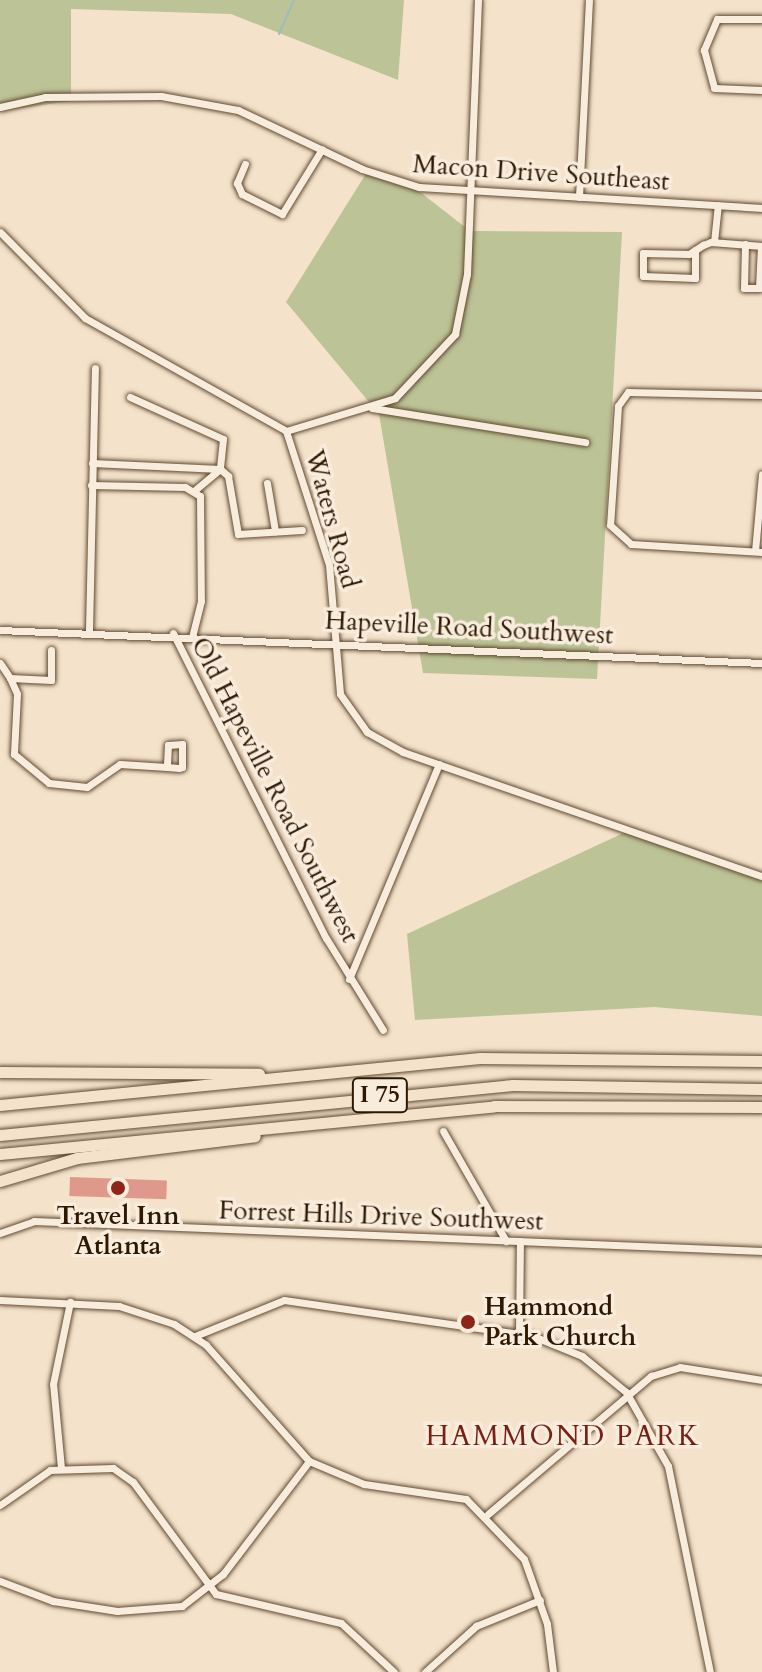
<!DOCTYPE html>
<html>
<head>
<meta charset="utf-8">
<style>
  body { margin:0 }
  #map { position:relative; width:762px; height:1672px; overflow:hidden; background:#f4e2ca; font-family:Cardo,serif }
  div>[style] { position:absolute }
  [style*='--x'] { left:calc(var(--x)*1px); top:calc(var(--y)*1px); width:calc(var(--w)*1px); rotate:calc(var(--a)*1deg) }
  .green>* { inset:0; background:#bcc396 }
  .stream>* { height:2px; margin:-1px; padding:0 1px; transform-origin:1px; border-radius:1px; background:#9cbdb9 }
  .building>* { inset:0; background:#de998b; transform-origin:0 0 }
  .roads { filter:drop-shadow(0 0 2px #604a32) drop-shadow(0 0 2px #604a32) }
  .minor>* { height:7px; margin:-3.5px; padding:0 3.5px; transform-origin:3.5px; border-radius:3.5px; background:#f8ecdd }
  .highway>* { height:11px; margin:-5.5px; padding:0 5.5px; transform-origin:5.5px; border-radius:5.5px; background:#f4e2ca }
  .dots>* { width:22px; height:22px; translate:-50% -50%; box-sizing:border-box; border:4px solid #f8ecdd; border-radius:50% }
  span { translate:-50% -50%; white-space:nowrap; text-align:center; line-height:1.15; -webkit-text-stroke:7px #f8ecdd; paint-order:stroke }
  .shield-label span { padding:2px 6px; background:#f8ecdd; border:2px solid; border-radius:6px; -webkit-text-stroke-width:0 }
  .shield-label { font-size:24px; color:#2e1800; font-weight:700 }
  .street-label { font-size:26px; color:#2e1800 }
  .poi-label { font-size:26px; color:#2e1800; font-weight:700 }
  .left { translate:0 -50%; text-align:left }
  .neighbourhood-label { font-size:28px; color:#7a1f14; letter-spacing:2px }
</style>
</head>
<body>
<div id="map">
  <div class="green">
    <div style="clip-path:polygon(0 0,404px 0,398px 80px,231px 14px,71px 9px,71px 101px,0 111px)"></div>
    <div style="clip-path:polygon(367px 172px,411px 185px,470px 231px,622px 232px,597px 679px,423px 673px,379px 414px,286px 302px)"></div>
    <div style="clip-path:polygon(632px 829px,762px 876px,762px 1016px,654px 1007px,415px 1020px,407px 934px)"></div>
  </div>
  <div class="stream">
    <div style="--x:279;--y:34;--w:37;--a:-66"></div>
  </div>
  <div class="building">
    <div style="left:70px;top:1177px;width:97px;height:19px;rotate:2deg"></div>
  </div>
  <div class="roads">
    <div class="minor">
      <div style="--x:762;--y:19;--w:45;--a:180"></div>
      <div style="--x:717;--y:19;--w:34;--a:113"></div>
      <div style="--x:704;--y:50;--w:39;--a:75"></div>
      <div style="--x:714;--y:88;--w:48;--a:2.4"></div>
      <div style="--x:0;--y:107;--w:46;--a:-12.5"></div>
      <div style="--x:45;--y:97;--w:116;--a:-0.5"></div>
      <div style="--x:161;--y:96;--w:78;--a:10.3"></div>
      <div style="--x:238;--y:110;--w:137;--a:25.4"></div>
      <div style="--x:362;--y:169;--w:60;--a:17.5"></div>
      <div style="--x:419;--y:187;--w:344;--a:3.5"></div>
      <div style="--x:245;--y:164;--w:21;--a:113"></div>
      <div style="--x:237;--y:183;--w:12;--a:66"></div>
      <div style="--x:242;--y:194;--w:45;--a:26.6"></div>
      <div style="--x:282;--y:214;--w:76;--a:-58.4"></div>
      <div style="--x:579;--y:197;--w:197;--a:-87.1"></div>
      <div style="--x:0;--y:232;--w:121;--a:45.3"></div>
      <div style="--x:85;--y:318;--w:231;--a:29.3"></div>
      <div style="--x:286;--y:431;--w:141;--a:72.2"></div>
      <div style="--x:329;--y:565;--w:129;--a:85.1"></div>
      <div style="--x:340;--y:694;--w:47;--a:54.6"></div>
      <div style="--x:367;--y:732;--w:41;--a:29.1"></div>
      <div style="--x:403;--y:752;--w:380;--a:19.1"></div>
      <div style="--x:714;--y:242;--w:37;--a:-84"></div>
      <div style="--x:745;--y:244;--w:44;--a:91.3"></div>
      <div style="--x:744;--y:288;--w:15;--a:0"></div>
      <div style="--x:759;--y:288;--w:42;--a:-87.3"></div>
      <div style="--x:695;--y:250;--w:28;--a:90"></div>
      <div style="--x:695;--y:278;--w:52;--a:-177.8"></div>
      <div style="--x:643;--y:276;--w:23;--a:-90"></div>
      <div style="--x:643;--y:253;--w:46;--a:1.2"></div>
      <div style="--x:689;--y:254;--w:17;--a:-33"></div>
      <div style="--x:703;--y:245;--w:9;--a:-21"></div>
      <div style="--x:711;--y:242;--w:51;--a:4.5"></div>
      <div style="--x:762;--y:395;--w:134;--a:-178.7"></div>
      <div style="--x:628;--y:392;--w:17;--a:126"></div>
      <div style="--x:618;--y:406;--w:119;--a:93.8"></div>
      <div style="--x:610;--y:525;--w:28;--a:42"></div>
      <div style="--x:631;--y:544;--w:131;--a:3.5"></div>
      <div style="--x:130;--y:397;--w:102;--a:24.3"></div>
      <div style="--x:223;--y:439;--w:30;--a:96"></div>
      <div style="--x:220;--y:469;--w:34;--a:140"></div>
      <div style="--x:372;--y:408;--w:216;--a:9.1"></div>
      <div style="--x:286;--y:431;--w:114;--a:-16.8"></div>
      <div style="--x:395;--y:398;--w:88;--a:-46.8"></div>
      <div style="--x:455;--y:334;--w:61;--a:-78.7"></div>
      <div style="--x:467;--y:274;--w:274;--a:-87.7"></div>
      <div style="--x:92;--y:463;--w:128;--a:2.7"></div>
      <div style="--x:220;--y:469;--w:11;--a:41"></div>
      <div style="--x:228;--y:476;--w:59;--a:80.2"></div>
      <div style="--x:238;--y:534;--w:64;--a:-3.6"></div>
      <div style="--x:267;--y:483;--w:49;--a:80.5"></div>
      <div style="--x:91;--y:485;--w:94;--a:1.2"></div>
      <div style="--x:185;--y:487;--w:17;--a:31"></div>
      <div style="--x:200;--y:496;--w:105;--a:89.5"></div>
      <div style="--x:201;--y:601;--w:34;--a:104"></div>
      <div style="--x:755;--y:551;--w:77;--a:-84.8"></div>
      <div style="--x:0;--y:630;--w:763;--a:2.48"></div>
      <div style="--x:89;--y:630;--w:262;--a:-88.7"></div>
      <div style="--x:173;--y:633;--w:341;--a:63.4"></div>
      <div style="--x:326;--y:938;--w:108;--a:58.2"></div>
      <div style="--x:0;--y:663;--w:18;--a:56"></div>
      <div style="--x:10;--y:678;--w:41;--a:2.8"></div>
      <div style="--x:51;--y:680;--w:30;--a:-90"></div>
      <div style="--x:10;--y:678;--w:17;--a:66"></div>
      <div style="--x:17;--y:694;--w:60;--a:92.9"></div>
      <div style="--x:14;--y:754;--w:45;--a:39.6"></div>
      <div style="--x:49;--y:783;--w:38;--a:6"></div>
      <div style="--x:87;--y:787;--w:40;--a:-34.9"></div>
      <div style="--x:120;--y:764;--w:47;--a:3.7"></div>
      <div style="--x:167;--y:767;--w:12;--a:5"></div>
      <div style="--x:179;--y:768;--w:3;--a:-18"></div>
      <div style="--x:182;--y:767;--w:23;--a:-90"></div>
      <div style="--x:182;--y:744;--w:14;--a:176"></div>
      <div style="--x:168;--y:745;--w:22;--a:93"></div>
      <div style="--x:349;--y:979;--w:233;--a:-67.3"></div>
      <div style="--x:443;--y:1131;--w:127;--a:60.2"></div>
      <div style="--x:0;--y:1233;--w:36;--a:-19"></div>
      <div style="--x:34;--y:1221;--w:729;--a:2.36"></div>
      <div style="--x:0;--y:1300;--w:119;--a:2.9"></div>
      <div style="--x:119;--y:1306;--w:58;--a:18.1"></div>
      <div style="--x:174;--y:1324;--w:38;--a:33"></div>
      <div style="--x:206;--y:1345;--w:155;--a:48.4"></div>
      <div style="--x:309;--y:1461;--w:60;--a:22.7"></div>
      <div style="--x:364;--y:1484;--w:103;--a:8.4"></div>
      <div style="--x:466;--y:1499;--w:83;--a:46"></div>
      <div style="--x:524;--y:1559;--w:69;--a:70.5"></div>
      <div style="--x:547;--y:1624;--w:48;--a:82.9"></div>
      <div style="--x:519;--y:1333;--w:92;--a:-89.4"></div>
      <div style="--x:195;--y:1336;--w:96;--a:-22"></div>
      <div style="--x:284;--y:1300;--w:252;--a:8.2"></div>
      <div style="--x:533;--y:1336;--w:53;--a:22.2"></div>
      <div style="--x:582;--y:1356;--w:57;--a:39.3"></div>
      <div style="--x:626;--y:1392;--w:85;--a:60.4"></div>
      <div style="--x:668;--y:1466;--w:210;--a:78.5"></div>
      <div style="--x:61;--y:1468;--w:84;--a:-95.4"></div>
      <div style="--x:53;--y:1384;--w:84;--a:-78.3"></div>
      <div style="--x:0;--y:1505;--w:61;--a:-35"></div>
      <div style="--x:50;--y:1470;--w:63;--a:-1.8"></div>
      <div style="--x:113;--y:1468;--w:24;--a:35"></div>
      <div style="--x:133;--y:1482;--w:139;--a:53.5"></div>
      <div style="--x:216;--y:1594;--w:128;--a:13.1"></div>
      <div style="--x:341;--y:1623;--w:72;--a:42.8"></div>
      <div style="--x:488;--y:1514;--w:214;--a:-40.3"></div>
      <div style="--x:651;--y:1376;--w:30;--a:-17"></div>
      <div style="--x:680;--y:1367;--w:83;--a:9"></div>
      <div style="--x:0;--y:1581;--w:57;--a:20.7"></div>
      <div style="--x:53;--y:1601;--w:65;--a:8.9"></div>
      <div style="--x:117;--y:1611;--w:65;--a:-4.4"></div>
      <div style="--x:182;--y:1606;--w:52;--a:-38"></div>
      <div style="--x:223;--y:1574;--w:142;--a:-52.7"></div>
      <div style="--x:425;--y:1672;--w:69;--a:-42"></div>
      <div style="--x:476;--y:1626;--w:69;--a:-22.1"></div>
    </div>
    <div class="highway">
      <div style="--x:0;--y:1072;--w:259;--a:0.4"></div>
      <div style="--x:0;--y:1105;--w:482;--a:-5.6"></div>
      <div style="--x:480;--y:1058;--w:282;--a:0.6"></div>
      <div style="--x:0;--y:1135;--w:515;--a:-5.57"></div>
      <div style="--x:513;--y:1085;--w:249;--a:0.9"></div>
      <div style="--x:0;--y:1154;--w:496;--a:-5.5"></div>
      <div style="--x:494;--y:1106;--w:268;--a:0.2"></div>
      <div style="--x:0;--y:1181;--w:80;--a:-16.6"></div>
      <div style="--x:77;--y:1158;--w:179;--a:-7"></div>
    </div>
  </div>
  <div class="dots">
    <div style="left:118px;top:1188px;background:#8f2418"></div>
    <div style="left:468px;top:1322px;background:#8f2418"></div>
  </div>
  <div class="shield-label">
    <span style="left:380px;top:1095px">I 75</span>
  </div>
  <div class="street-label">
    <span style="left:541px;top:173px;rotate:4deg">Macon Drive Southeast</span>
    <span style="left:332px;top:519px;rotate:75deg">Waters Road</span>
    <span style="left:469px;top:628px;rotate:3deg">Hapeville Road Southwest</span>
    <span style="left:275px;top:790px;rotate:63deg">Old Hapeville Road Southwest</span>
    <span style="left:381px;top:1216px;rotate:2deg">Forrest Hills Drive Southwest</span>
  </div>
  <div class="poi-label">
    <span style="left:118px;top:1231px">Travel Inn<br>Atlanta</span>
    <span class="left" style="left:484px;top:1322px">Hammond<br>Park Church</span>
  </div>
  <div class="neighbourhood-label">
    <span style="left:563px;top:1436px">HAMMOND PARK</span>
  </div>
</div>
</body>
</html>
